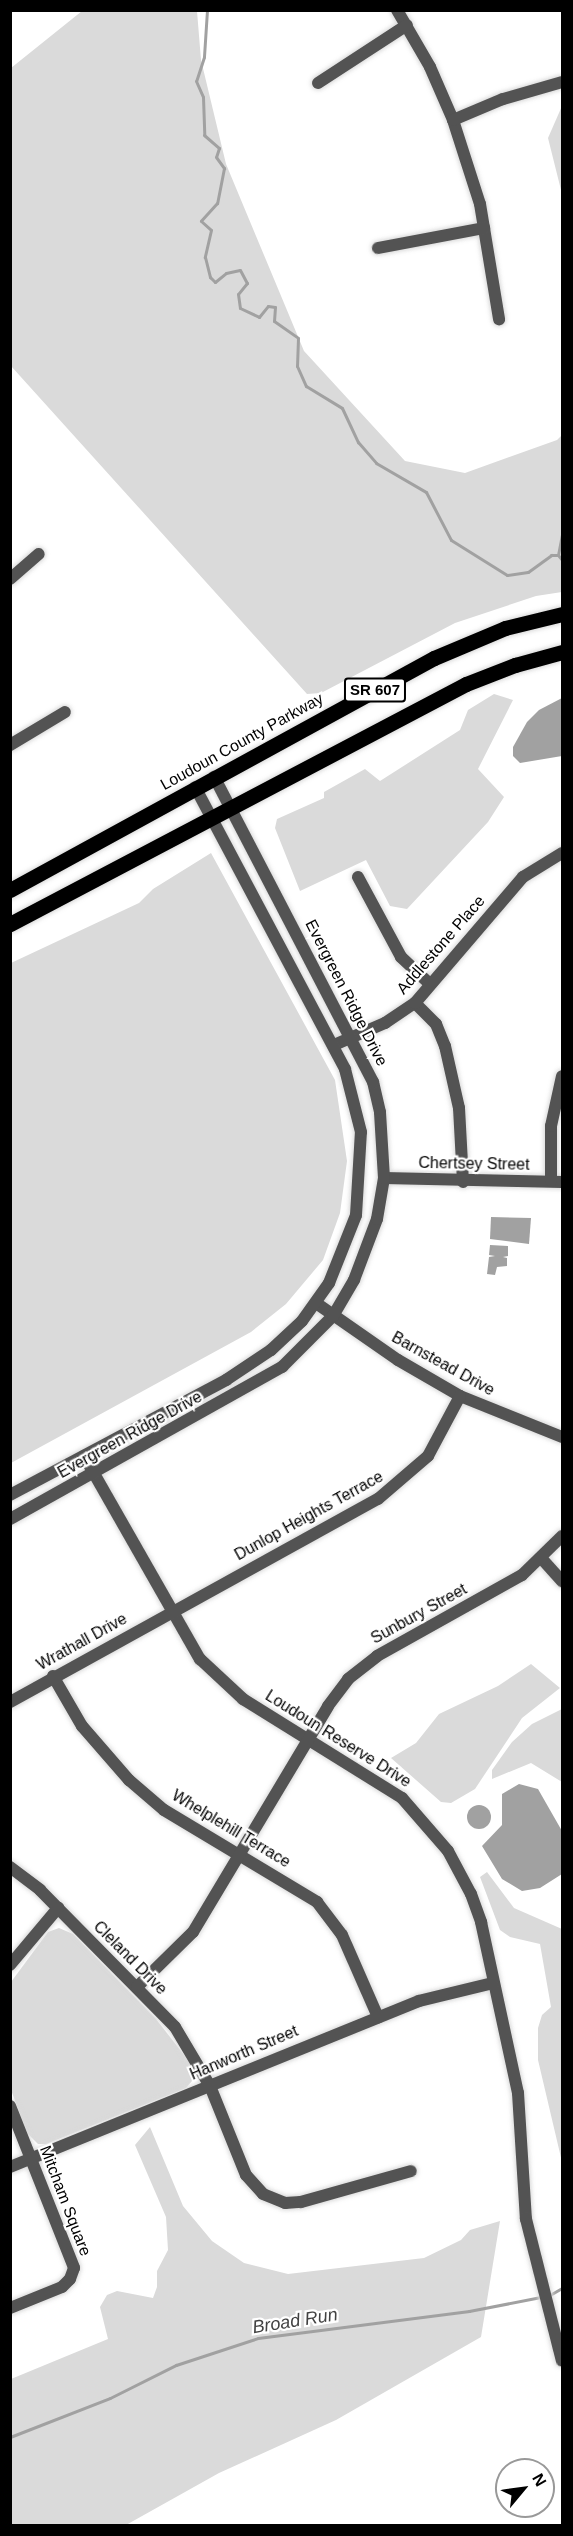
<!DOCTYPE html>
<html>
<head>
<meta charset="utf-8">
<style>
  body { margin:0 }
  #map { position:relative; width:573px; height:2536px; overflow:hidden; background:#fff; font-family:Arial,sans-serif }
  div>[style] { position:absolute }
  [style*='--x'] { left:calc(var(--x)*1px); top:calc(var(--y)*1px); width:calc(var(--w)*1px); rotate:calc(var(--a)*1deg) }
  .green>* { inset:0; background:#dadada }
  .water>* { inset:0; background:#a1a1a1 }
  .round { border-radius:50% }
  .stream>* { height:3px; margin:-1.5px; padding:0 1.5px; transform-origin:1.5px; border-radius:1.5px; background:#a1a1a1 }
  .roads { filter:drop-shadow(0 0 2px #dbdbdb) drop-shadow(0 0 2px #dbdbdb) }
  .minor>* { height:12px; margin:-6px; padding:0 6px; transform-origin:6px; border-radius:6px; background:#535353 }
  .tertiary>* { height:12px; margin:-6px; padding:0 6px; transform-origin:6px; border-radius:6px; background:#535353 }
  .primary>* { height:15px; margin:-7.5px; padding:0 7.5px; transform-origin:7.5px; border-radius:7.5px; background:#000 }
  span { translate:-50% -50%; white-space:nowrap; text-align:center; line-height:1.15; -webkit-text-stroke:4.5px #fff; paint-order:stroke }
  .shield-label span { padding:2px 4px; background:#fff; border:2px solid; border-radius:4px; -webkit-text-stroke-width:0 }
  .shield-label { font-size:15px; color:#000; font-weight:700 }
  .street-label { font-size:16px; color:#000 }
  .water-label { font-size:18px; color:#424242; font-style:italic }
  .frame { position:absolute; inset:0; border:12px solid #000; pointer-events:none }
  .north { position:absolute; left:495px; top:2458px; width:60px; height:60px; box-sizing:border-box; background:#fff; border:2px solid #999; border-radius:50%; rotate:61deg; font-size:16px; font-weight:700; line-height:24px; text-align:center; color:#000 }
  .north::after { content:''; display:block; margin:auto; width:21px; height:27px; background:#000; clip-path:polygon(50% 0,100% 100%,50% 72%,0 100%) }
</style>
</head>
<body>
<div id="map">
  <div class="green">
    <div style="clip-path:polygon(82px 11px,197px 11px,201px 60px,226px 164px,304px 351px,405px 461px,465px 473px,557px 440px,562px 435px,562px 592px,536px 596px,455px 623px,321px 693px,307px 694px,11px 366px,11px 68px)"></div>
    <div style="clip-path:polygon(562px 106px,562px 194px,548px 138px)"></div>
    <div style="clip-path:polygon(494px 694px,513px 700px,478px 769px,504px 797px,488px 822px,407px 909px,390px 906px,366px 860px,300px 891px,275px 828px,277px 819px,324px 798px,324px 792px,365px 769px,380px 781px,460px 730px,468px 710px)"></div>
    <div style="clip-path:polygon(211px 853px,335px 1080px,347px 1161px,340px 1213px,323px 1260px,286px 1304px,251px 1332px,11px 1463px,11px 963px,139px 903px,153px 889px)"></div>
    <div style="clip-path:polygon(531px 1664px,560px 1688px,522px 1718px,475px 1789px,451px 1803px,441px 1802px,391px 1758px,416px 1743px,439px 1714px,498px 1686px)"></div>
    <div style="clip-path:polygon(562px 1709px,562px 1782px,531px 1763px,492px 1779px,492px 1770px,512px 1742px,532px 1724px)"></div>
    <div style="clip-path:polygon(487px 1872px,514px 1908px,562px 1929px,562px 2162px,538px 2060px,538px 2028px,542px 2015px,551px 2007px,540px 1944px,510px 1937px,500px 1930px,480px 1877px)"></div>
    <div style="clip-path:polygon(59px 1928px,73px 1934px,156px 2019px,188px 2060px,193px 2071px,192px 2081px,186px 2088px,46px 2144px,38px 2144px,27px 2133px,11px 2090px,11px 1982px,48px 1932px)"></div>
    <div style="clip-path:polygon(150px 2127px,183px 2206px,212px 2241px,244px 2263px,288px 2274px,424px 2258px,461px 2240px,470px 2230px,500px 2221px,481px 2337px,336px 2420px,219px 2473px,126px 2525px,11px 2525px,11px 2379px,108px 2339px,100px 2307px,107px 2295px,117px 2291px,153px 2298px,157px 2287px,157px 2271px,168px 2250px,166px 2217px,135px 2145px)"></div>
  </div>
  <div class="water">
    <div style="clip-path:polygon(562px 698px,562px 756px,520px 763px,513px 756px,513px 747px,527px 722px,539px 710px)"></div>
    <div style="clip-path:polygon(491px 1217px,531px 1218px,529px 1244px,490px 1239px)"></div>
    <div style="clip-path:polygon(490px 1245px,508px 1246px,508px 1256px,503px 1257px,507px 1258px,507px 1266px,497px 1267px,495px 1275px,487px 1274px,489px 1257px,495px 1256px,489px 1255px)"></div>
    <div style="clip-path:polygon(519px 1784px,538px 1789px,562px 1831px,562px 1874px,540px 1888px,522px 1891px,502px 1879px,482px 1846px,502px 1825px,502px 1794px)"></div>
    <div class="round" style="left:467px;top:1805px;width:24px;height:24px"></div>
  </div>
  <div class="stream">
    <div style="--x:207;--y:10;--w:47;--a:93.7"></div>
    <div style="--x:204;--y:57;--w:25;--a:108"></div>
    <div style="--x:196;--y:81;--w:17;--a:66"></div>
    <div style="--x:203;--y:97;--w:38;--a:88"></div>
    <div style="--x:204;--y:135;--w:20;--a:41"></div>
    <div style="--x:219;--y:148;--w:9;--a:108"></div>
    <div style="--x:216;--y:157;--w:14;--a:54"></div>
    <div style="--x:224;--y:168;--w:36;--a:101"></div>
    <div style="--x:217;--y:203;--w:24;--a:132"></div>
    <div style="--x:201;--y:221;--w:13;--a:42"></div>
    <div style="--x:211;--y:230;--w:28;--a:103"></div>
    <div style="--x:205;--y:257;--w:21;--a:76"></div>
    <div style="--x:210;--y:277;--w:7;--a:45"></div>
    <div style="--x:215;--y:282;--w:14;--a:-39"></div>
    <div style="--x:226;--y:273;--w:14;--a:-12"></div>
    <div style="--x:240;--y:270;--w:15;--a:62"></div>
    <div style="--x:247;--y:283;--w:14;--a:129"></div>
    <div style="--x:238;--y:294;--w:14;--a:82"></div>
    <div style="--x:240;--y:308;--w:21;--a:25"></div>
    <div style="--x:259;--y:317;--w:14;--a:-51"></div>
    <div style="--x:268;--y:306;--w:7;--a:8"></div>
    <div style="--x:275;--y:307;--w:14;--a:94"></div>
    <div style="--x:274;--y:321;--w:29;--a:35"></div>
    <div style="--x:298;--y:338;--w:28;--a:92"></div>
    <div style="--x:297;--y:366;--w:22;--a:66"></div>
    <div style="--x:306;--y:386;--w:42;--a:31.4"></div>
    <div style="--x:342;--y:408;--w:38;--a:65"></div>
    <div style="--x:358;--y:442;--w:28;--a:49"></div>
    <div style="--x:376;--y:463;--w:58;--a:30.1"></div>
    <div style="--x:426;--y:492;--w:54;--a:62.5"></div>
    <div style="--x:451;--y:540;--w:66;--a:32"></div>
    <div style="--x:507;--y:575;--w:21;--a:-8"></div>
    <div style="--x:528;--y:572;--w:29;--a:-36"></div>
    <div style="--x:551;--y:555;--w:7;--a:0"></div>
    <div style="--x:558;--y:555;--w:6;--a:51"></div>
    <div style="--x:558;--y:555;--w:20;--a:-79"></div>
    <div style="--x:548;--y:2296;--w:16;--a:-30"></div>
    <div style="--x:10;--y:2437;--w:107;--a:-21.3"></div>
    <div style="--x:110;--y:2398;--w:74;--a:-26.6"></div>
    <div style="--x:176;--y:2365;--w:86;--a:-18.2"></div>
    <div style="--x:258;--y:2338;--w:213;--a:-7.3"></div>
    <div style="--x:469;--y:2311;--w:73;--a:-11"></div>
  </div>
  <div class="roads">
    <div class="minor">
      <div style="--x:397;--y:10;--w:66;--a:59.9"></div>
      <div style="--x:430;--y:67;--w:58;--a:66.5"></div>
      <div style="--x:453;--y:120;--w:88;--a:72.2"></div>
      <div style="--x:480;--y:204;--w:117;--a:80.6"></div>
      <div style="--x:318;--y:83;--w:106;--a:-33.1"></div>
      <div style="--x:453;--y:120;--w:54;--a:-22.8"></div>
      <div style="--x:503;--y:99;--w:61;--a:-16.1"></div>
      <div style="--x:378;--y:248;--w:108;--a:-10.7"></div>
      <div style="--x:10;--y:579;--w:38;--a:-41"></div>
      <div style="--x:10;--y:745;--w:64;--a:-31"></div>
      <div style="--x:358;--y:877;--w:91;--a:61.7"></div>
      <div style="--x:401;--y:957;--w:40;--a:43"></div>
      <div style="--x:415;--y:1003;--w:30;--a:45"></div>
      <div style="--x:436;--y:1024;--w:24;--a:68"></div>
      <div style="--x:445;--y:1046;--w:64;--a:77.3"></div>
      <div style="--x:459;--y:1108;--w:74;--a:86.9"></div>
      <div style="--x:334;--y:1045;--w:56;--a:-23.3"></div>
      <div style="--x:385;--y:1023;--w:36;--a:-34"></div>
      <div style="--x:415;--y:1003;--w:166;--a:-49.4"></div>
      <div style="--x:523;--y:877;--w:46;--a:-31.6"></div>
      <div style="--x:384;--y:1178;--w:178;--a:1.3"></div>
      <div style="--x:551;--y:1181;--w:55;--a:-90"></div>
      <div style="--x:551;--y:1126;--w:51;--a:-77.6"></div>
      <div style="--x:316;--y:1303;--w:100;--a:34.8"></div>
      <div style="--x:398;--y:1360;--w:72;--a:30.1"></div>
      <div style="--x:460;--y:1396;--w:110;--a:21.9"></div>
      <div style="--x:84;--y:1456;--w:234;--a:60.3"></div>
      <div style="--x:200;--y:1659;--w:59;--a:42.9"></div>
      <div style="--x:243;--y:1699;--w:187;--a:31.9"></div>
      <div style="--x:402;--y:1798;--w:70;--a:49"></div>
      <div style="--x:448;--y:1851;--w:49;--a:61.9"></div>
      <div style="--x:471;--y:1894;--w:30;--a:70"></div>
      <div style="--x:481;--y:1922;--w:175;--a:77.8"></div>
      <div style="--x:518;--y:2093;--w:126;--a:86.4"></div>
      <div style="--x:526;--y:2219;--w:146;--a:75.8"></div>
      <div style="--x:542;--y:1559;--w:30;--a:48"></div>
      <div style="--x:53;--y:1676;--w:58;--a:59.9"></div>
      <div style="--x:82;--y:1726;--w:72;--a:49"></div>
      <div style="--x:129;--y:1780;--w:46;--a:40.6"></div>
      <div style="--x:164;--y:1810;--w:179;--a:31"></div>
      <div style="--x:317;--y:1902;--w:41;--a:52.9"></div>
      <div style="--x:342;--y:1935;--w:90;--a:66.3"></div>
      <div style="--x:10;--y:1702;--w:420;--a:-28.9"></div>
      <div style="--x:378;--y:1499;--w:66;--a:-40.7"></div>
      <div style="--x:428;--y:1456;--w:68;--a:-61.9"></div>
      <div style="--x:10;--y:1867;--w:38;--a:37"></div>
      <div style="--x:40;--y:1890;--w:192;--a:45.4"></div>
      <div style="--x:175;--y:2027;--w:69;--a:59.3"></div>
      <div style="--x:210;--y:2086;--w:96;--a:68"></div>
      <div style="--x:246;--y:2175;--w:25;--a:48"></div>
      <div style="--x:263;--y:2194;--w:24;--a:22"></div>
      <div style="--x:285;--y:2203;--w:16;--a:-4"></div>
      <div style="--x:301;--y:2202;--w:114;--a:-15.7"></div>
      <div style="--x:10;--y:1965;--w:75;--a:-49.9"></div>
      <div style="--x:137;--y:1987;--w:78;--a:-44.5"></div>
      <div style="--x:193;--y:1932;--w:263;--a:-59.1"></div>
      <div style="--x:328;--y:1706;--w:34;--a:-53"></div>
      <div style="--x:348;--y:1679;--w:37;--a:-38"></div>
      <div style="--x:377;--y:1656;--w:166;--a:-29.2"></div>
      <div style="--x:522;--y:1575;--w:56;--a:-44.3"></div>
      <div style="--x:10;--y:2106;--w:174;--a:68.4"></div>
      <div style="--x:74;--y:2268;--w:12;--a:110"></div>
      <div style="--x:70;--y:2279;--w:11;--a:135"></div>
      <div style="--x:62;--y:2287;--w:56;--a:158"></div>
      <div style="--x:10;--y:2167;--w:441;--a:-22.1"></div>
      <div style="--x:419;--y:2001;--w:76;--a:-13.7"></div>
    </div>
    <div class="tertiary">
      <div style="--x:10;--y:1495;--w:245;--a:-28"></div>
      <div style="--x:226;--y:1380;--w:54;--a:-33.7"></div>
      <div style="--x:271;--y:1350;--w:42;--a:-43.1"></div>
      <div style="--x:302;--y:1321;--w:47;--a:-54.6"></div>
      <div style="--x:329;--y:1283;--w:73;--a:-68.3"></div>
      <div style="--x:356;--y:1215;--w:83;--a:-86.6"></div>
      <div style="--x:361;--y:1132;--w:65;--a:-104.3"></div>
      <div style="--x:345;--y:1069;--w:319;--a:-118"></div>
      <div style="--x:10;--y:1519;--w:312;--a:-29.2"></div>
      <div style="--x:282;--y:1367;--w:72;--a:-45"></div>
      <div style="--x:333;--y:1316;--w:42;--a:-59.7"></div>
      <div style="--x:354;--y:1280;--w:65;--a:-69.3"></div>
      <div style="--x:377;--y:1219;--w:42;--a:-80.3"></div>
      <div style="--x:384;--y:1178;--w:66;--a:-93.5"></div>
      <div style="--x:380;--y:1112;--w:31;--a:-103"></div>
      <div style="--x:373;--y:1082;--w:344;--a:-117.5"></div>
    </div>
    <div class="primary">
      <div style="--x:10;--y:890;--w:483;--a:-28.7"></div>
      <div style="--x:434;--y:658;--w:77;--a:-22.9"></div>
      <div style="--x:505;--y:628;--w:59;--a:-13.8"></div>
      <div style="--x:10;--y:924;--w:515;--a:-27.76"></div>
      <div style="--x:466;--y:684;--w:53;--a:-21.2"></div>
      <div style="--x:515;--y:665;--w:49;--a:-15.5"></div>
    </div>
  </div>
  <div class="shield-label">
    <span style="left:375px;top:690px">SR 607</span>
  </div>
  <div class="street-label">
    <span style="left:242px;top:742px;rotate:-29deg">Loudoun County Parkway</span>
    <span style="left:441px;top:945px;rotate:-49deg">Addlestone Place</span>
    <span style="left:346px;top:993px;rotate:63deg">Evergreen Ridge Drive</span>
    <span style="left:474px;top:1164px;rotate:1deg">Chertsey Street</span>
    <span style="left:443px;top:1364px;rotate:29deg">Barnstead Drive</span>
    <span style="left:130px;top:1435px;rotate:-29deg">Evergreen Ridge Drive</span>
    <span style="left:309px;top:1516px;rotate:-29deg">Dunlop Heights Terrace</span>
    <span style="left:419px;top:1614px;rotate:-29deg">Sunbury Street</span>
    <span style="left:82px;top:1642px;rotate:-29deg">Wrathall Drive</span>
    <span style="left:338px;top:1739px;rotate:32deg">Loudoun Reserve Drive</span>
    <span style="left:231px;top:1829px;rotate:31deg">Whelplehill Terrace</span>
    <span style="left:130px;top:1958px;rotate:45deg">Cleland Drive</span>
    <span style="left:244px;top:2053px;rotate:-23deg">Hanworth Street</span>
    <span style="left:65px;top:2201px;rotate:69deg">Mitcham Square</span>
  </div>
  <div class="water-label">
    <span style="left:295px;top:2321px;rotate:-9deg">Broad Run</span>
  </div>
  <div class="frame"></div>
  <div class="north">N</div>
</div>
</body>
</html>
